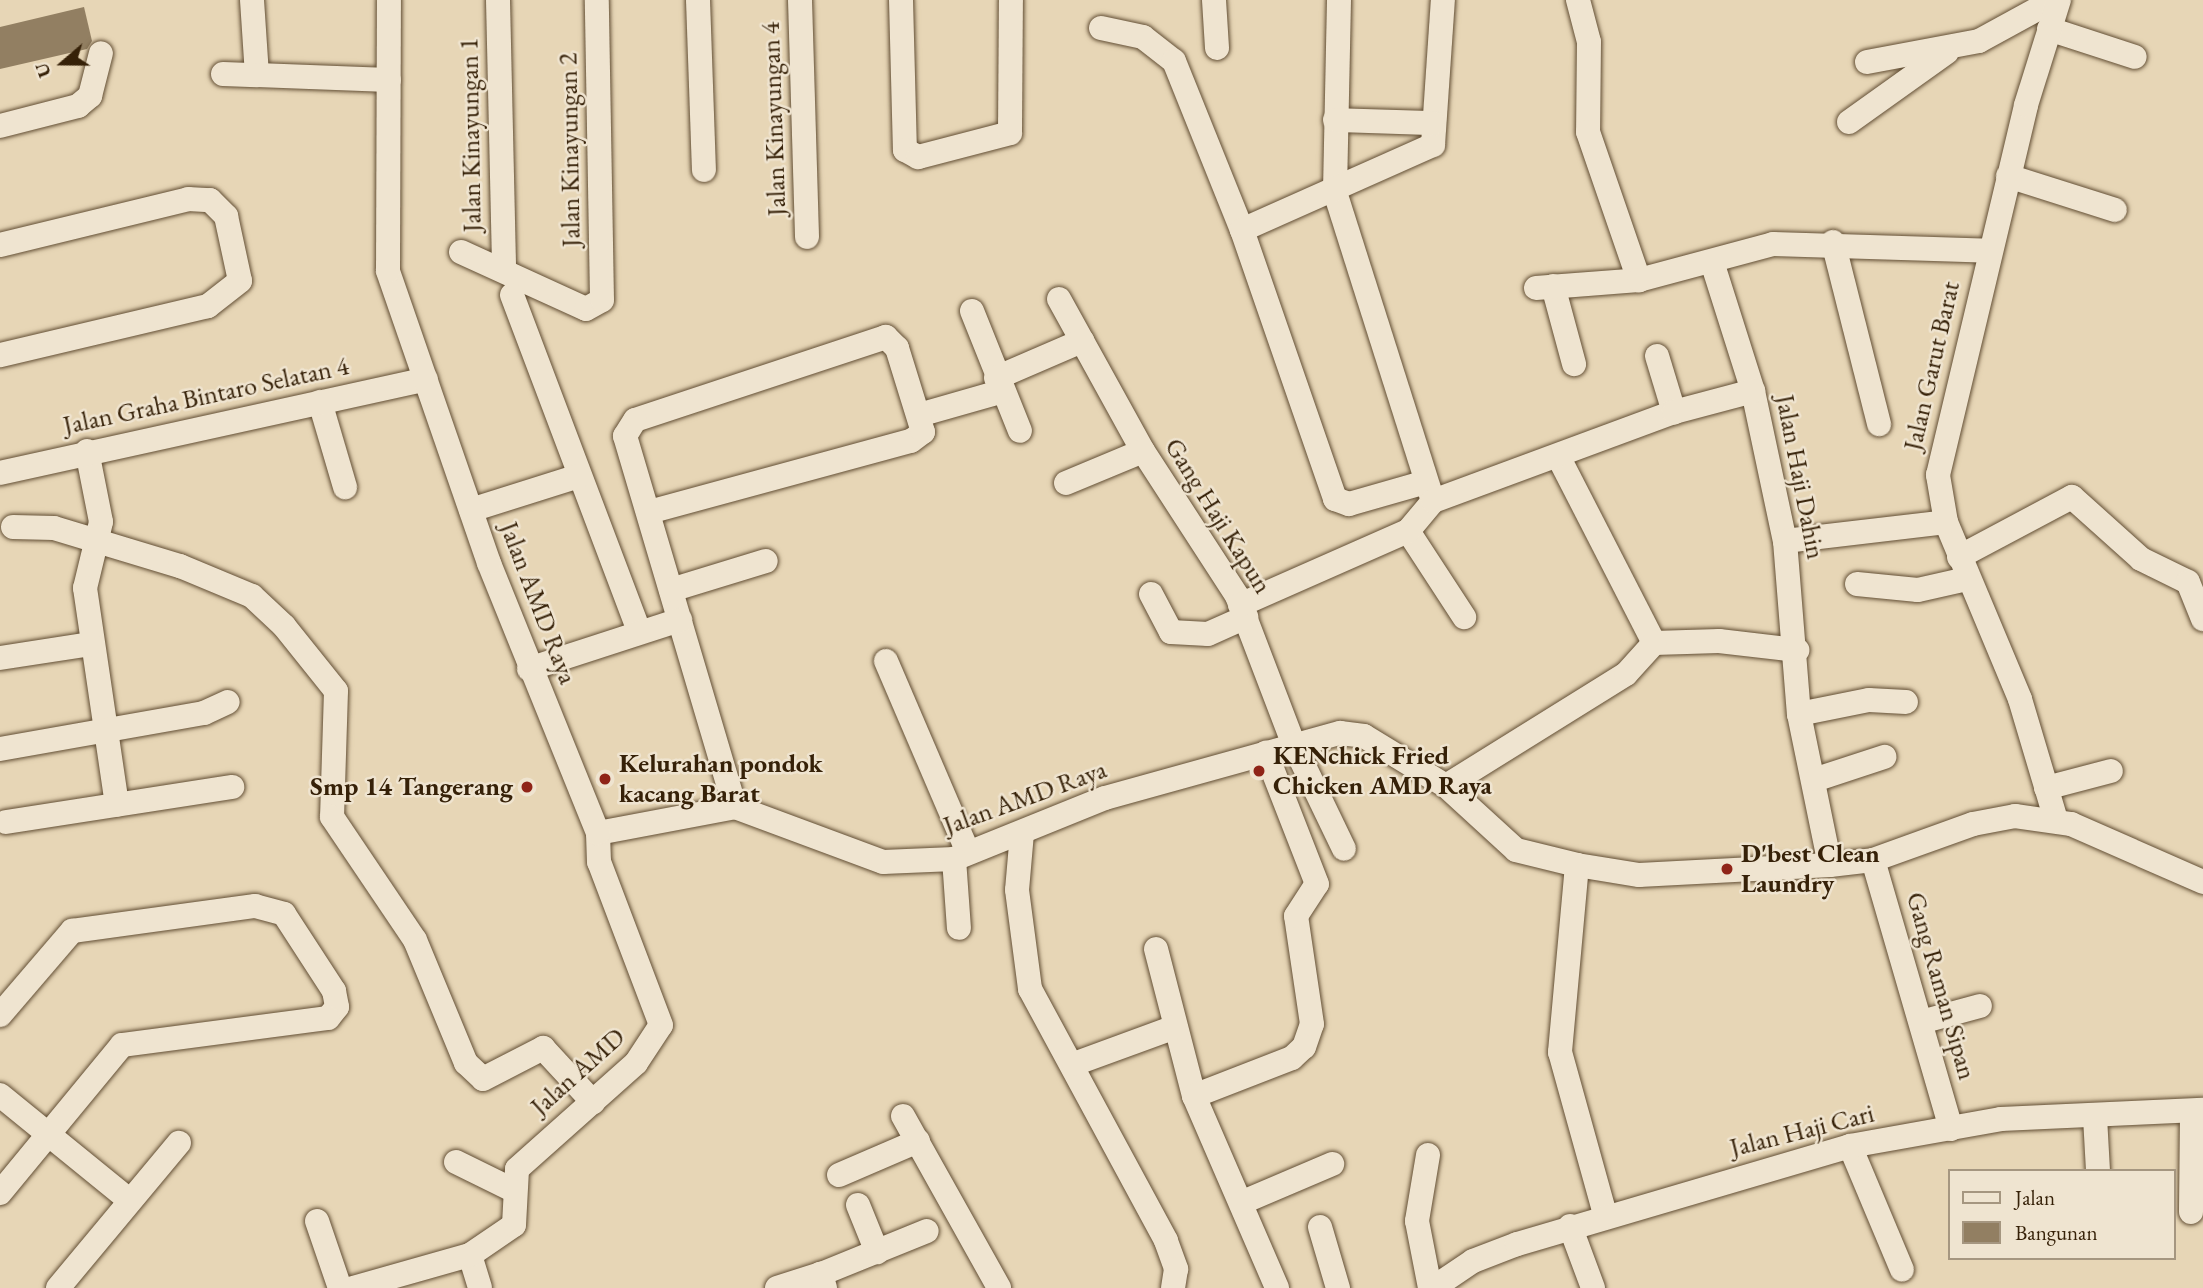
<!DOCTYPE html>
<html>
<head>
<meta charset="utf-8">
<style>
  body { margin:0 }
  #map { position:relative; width:2203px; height:1288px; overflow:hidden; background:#e7d6b6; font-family:"EB Garamond",serif }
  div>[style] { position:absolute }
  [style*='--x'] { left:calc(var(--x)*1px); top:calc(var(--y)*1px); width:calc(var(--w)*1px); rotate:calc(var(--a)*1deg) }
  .building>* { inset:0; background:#927f62 }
  .roads { filter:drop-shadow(0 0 2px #624e34) drop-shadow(0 0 2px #624e34) }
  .minor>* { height:24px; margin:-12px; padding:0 12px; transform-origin:12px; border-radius:12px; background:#efe4d0 }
  .dots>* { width:19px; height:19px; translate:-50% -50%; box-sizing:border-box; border:4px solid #efe4d0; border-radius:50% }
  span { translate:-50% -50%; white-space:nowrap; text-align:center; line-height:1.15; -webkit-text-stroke:5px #efe4d0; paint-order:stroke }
  .street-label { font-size:26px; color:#362108 }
  .poi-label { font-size:26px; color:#362108; font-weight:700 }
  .left { translate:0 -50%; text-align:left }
  .right { translate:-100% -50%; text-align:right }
  .legend { position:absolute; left:1948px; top:1169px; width:228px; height:91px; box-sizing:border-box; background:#efe4d0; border:2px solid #a59680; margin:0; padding:9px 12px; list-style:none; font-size:21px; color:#362108 }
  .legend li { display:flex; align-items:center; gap:14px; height:35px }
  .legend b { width:35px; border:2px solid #a59680 }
  .north { position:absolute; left:28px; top:28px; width:70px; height:70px; -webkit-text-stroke:5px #efe4d0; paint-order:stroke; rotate:250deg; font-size:19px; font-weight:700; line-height:28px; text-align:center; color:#362108 }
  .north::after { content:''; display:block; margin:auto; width:24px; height:32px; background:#362108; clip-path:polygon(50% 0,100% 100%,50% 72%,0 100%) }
</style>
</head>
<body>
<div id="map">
  <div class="building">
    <div style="clip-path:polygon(84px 7px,92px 41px,87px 49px,0 69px,0 27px)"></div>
  </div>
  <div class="roads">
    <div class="minor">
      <div style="--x:252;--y:0;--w:75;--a:86.2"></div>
      <div style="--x:257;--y:75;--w:132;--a:2.2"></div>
      <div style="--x:498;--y:0;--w:269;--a:88.7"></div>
      <div style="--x:698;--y:0;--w:170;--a:88"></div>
      <div style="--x:800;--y:0;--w:237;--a:88.3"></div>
      <div style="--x:901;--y:0;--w:150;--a:88.5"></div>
      <div style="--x:905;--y:150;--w:15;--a:28"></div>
      <div style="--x:918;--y:157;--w:95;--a:-14.6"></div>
      <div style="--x:1010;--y:133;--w:133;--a:-89.6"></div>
      <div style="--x:1214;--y:0;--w:48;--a:86.4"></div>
      <div style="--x:1339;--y:0;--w:192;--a:91.2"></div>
      <div style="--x:1335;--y:192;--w:324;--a:72.4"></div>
      <div style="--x:1578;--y:0;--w:43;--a:75.3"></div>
      <div style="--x:1589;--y:42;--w:90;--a:90.6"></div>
      <div style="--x:1588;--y:132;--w:157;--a:71"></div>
      <div style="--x:1101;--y:28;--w:43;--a:12.1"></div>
      <div style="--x:1143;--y:37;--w:39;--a:38"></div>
      <div style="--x:1174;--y:61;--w:182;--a:68.1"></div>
      <div style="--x:1242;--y:230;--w:209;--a:-24"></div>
      <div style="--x:1433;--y:145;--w:145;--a:-86.1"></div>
      <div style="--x:2049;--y:29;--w:90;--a:18"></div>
      <div style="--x:1867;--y:62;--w:114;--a:-10.6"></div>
      <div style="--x:1979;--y:41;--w:85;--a:-28.7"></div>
      <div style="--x:223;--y:74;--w:34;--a:2"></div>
      <div style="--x:1335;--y:120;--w:98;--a:1.8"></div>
      <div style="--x:1849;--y:122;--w:120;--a:-35.5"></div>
      <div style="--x:0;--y:126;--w:81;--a:-14.4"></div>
      <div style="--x:78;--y:106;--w:16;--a:-40"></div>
      <div style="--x:90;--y:96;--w:44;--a:-75.7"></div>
      <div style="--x:2008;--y:176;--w:112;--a:17.6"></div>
      <div style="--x:1242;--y:230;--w:285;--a:70.9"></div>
      <div style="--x:1335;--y:499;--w:15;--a:20"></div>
      <div style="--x:1349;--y:504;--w:80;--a:-15.9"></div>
      <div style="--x:1833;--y:242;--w:188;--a:75.8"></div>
      <div style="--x:0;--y:245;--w:194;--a:-13.7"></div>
      <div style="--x:188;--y:199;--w:22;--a:3"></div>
      <div style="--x:210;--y:200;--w:23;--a:45"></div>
      <div style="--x:226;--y:216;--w:66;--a:77.8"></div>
      <div style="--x:240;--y:281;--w:41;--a:142"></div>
      <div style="--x:208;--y:306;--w:214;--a:166.7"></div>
      <div style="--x:461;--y:252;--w:137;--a:24.5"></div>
      <div style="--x:586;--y:309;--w:18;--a:-29"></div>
      <div style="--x:602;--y:300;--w:300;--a:-91"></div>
      <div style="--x:1713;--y:265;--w:132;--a:72.4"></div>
      <div style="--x:1753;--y:391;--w:153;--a:78"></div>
      <div style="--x:1785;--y:541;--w:174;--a:85.4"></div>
      <div style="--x:1799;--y:714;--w:154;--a:78.4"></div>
      <div style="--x:1553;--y:286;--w:81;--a:74.9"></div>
      <div style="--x:1536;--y:288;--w:103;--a:-4.4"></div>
      <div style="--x:1639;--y:280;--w:139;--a:-15"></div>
      <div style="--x:1773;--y:244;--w:217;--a:1.8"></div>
      <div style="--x:512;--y:295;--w:351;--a:69.3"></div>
      <div style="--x:1059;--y:299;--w:174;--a:61.1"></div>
      <div style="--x:1143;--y:451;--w:173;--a:57"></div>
      <div style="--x:1237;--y:596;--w:160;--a:69.1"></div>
      <div style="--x:1294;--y:745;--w:115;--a:64.3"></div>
      <div style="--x:972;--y:311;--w:129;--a:68.2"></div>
      <div style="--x:1657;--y:356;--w:59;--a:73.1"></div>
      <div style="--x:996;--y:378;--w:94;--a:-23.3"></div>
      <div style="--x:320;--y:402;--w:89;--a:73.6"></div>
      <div style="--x:919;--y:415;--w:87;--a:-15.9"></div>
      <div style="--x:87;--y:451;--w:72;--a:78.8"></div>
      <div style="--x:101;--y:522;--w:68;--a:103.6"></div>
      <div style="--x:85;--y:588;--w:219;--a:81.6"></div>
      <div style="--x:1559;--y:458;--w:208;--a:62.8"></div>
      <div style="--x:0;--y:473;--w:436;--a:-12.4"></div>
      <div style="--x:1066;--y:483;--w:83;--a:-22.6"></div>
      <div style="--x:471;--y:510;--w:113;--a:-17.5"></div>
      <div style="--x:649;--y:512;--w:271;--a:-15.2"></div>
      <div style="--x:911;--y:441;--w:15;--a:-37"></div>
      <div style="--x:923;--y:432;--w:88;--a:-107.2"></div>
      <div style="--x:897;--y:348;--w:16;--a:-135"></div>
      <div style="--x:886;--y:337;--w:264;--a:161.7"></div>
      <div style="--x:635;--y:420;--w:19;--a:122"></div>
      <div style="--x:625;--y:436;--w:387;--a:73.5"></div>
      <div style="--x:13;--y:527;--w:41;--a:1.4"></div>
      <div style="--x:54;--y:528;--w:132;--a:16.8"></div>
      <div style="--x:180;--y:566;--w:78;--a:22.6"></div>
      <div style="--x:252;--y:596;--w:44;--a:43.2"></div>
      <div style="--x:284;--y:626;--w:83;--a:51.3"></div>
      <div style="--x:336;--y:691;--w:126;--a:91.8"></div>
      <div style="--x:332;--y:817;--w:148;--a:56"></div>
      <div style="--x:415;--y:940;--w:133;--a:67.5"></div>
      <div style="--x:466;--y:1063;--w:23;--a:43"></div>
      <div style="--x:483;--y:1079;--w:68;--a:-27.3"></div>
      <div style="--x:543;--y:1048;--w:74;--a:47.2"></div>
      <div style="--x:1408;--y:531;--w:103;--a:56.9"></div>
      <div style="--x:1785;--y:541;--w:162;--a:-6.7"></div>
      <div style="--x:1959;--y:557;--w:128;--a:-28"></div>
      <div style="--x:2072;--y:497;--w:93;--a:41.9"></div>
      <div style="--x:2141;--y:559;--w:52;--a:26.1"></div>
      <div style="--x:2188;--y:582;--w:40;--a:68"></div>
      <div style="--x:1857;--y:584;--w:61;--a:5.6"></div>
      <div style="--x:1918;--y:590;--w:50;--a:-12.7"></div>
      <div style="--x:671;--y:590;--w:99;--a:-17"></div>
      <div style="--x:1151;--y:594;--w:43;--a:62.2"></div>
      <div style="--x:1171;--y:632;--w:37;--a:3"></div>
      <div style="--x:1208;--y:634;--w:42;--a:-24.1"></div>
      <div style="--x:1240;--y:605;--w:184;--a:-23.8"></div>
      <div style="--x:1408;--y:531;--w:39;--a:-50"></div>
      <div style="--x:1433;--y:501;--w:257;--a:-20.3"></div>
      <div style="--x:1674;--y:412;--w:82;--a:-14.9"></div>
      <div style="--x:1654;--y:643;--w:65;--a:-1.8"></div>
      <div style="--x:1719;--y:641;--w:79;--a:6.6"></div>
      <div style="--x:0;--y:658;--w:91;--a:-8.8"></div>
      <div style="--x:886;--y:661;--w:208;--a:66.8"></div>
      <div style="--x:529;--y:669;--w:159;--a:-18"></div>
      <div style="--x:1799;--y:714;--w:71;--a:-11.3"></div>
      <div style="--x:1869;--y:700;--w:37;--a:3"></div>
      <div style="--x:0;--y:749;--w:207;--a:-10"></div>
      <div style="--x:204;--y:713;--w:26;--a:-25"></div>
      <div style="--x:1817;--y:779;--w:71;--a:-18.2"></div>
      <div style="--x:1446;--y:786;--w:212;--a:-31.9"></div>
      <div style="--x:1626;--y:674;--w:42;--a:-47.9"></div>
      <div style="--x:2046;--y:788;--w:67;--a:-14.7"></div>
      <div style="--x:2056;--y:820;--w:126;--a:-106.6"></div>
      <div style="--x:2020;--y:699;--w:192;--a:-112.7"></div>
      <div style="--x:1946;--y:522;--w:48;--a:-99.7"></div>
      <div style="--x:1938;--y:475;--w:380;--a:-76.6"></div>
      <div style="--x:2026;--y:105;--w:110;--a:-72.6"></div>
      <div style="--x:6;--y:822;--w:229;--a:-8.8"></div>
      <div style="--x:598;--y:833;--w:139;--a:-10.7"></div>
      <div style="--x:735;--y:807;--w:158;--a:20.4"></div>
      <div style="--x:883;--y:862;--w:71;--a:-2.4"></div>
      <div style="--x:954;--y:859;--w:163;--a:-22"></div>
      <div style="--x:1105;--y:798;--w:244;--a:-15.5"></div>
      <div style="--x:1340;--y:733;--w:24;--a:7"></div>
      <div style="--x:1364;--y:736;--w:96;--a:31.4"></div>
      <div style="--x:1446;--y:786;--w:95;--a:42.4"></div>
      <div style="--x:1516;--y:850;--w:63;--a:13.8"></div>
      <div style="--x:1577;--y:865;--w:63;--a:9.2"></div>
      <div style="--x:1639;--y:875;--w:191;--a:-3"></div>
      <div style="--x:1830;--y:865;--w:43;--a:-6.6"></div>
      <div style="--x:1873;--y:860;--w:106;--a:-19.8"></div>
      <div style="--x:1973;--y:824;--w:43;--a:-10.8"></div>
      <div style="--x:2015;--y:816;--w:57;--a:8.1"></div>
      <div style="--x:2071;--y:824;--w:144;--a:23.7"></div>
      <div style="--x:1022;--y:833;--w:57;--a:95"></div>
      <div style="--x:1017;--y:890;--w:100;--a:82.5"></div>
      <div style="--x:1030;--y:989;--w:286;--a:61.6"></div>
      <div style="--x:1166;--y:1241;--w:30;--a:70"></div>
      <div style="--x:1176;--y:1269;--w:19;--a:99"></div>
      <div style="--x:954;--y:859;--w:69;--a:85.9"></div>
      <div style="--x:1873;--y:860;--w:280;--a:73.8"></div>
      <div style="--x:1577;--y:865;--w:188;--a:95.2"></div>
      <div style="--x:1560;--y:1052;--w:168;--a:74.5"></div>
      <div style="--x:1156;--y:949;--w:152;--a:75.5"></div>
      <div style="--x:1194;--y:1096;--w:209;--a:66.6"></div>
      <div style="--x:0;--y:1015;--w:111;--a:-49.4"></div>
      <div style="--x:72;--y:931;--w:185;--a:-7.8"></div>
      <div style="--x:255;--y:906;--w:30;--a:15"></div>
      <div style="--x:284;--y:914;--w:92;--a:57"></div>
      <div style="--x:334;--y:991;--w:16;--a:79"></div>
      <div style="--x:337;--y:1007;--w:14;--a:129"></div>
      <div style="--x:328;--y:1018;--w:208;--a:172.5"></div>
      <div style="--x:122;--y:1045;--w:192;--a:129.5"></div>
      <div style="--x:1921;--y:1022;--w:61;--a:-15.2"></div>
      <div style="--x:1074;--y:1064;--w:108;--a:-20.1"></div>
      <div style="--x:0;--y:1095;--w:166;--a:39.1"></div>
      <div style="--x:1194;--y:1096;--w:105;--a:-21.2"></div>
      <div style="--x:1292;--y:1058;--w:16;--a:-43"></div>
      <div style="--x:1304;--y:1047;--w:24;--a:-71"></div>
      <div style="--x:1312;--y:1024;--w:109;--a:-98.4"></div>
      <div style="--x:1296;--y:916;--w:38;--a:-57"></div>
      <div style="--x:1317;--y:884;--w:141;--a:-111.3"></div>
      <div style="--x:903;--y:1116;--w:197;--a:60.8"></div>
      <div style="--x:2095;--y:1117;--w:54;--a:86.8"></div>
      <div style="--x:1850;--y:1146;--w:134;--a:67.2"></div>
      <div style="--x:1428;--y:1155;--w:67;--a:99.5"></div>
      <div style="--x:1417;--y:1221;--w:68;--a:79"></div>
      <div style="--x:456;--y:1162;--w:64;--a:26.2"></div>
      <div style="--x:839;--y:1175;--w:86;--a:-23.3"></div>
      <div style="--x:1243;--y:1202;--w:97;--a:-23.1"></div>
      <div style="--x:858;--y:1205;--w:51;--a:68"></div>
      <div style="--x:2191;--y:1212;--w:101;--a:-89.4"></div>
      <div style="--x:317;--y:1221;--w:71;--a:71.1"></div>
      <div style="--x:1570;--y:1226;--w:66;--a:69.6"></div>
      <div style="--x:1320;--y:1227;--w:64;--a:73.6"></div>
      <div style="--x:470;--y:1255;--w:34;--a:73"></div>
      <div style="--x:58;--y:1288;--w:189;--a:-50.2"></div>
      <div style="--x:353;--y:1288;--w:122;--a:-15.8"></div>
      <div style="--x:470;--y:1255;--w:53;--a:-34.3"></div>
      <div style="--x:514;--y:1225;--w:56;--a:-86.9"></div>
      <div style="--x:517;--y:1169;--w:159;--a:-41.7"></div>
      <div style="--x:636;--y:1063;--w:45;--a:-56.7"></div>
      <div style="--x:661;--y:1025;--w:174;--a:-110.8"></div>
      <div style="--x:599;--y:862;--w:29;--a:-92"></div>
      <div style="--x:598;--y:833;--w:291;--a:-112"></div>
      <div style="--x:489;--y:563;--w:309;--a:-109.1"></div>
      <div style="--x:388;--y:271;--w:271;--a:-89.8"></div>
      <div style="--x:777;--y:1288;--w:46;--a:-17.7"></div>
      <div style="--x:825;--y:1288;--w:15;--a:-106"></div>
      <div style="--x:821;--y:1274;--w:114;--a:-22.1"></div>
      <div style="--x:1433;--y:1288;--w:48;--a:-34"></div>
      <div style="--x:1473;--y:1261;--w:47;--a:-21.1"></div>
      <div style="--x:1517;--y:1244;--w:347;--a:-16.4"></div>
      <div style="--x:1850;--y:1146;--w:153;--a:-10.1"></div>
      <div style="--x:2001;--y:1119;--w:202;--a:-2.6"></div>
    </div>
  </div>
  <div class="dots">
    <div style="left:1259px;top:771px;background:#8f2418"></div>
    <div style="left:605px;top:779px;background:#8f2418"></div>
    <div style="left:527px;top:787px;background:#8f2418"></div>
    <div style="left:1727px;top:869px;background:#8f2418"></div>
  </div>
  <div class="street-label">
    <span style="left:774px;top:119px;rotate:-92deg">Jalan Kinayungan 4</span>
    <span style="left:471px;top:135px;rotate:-91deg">Jalan Kinayungan 1</span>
    <span style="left:570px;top:150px;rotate:-91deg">Jalan Kinayungan 2</span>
    <span style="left:1932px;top:366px;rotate:-77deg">Jalan Garut Barat</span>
    <span style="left:206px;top:396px;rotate:-12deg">Jalan Graha Bintaro Selatan 4</span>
    <span style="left:1800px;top:477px;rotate:79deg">Jalan Haji Dahin</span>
    <span style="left:1218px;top:516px;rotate:58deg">Gang Haji Kapun</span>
    <span style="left:538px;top:603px;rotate:69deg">Jalan AMD Raya</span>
    <span style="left:1025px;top:798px;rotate:-20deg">Jalan AMD Raya</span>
    <span style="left:1941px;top:986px;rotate:74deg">Gang Raman Sipan</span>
    <span style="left:578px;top:1072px;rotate:-42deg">Jalan AMD</span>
    <span style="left:1802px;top:1131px;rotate:-14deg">Jalan Haji Cari</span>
  </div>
  <div class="poi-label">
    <span class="left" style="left:1273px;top:771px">KENchick Fried<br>Chicken AMD Raya</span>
    <span class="left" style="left:619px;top:779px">Kelurahan pondok<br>kacang Barat</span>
    <span class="right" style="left:513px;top:787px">Smp 14 Tangerang</span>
    <span class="left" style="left:1741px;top:869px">D'best Clean<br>Laundry</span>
  </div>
  <ul class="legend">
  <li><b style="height:9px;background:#efe4d0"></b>Jalan</li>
  <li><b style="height:19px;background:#927f62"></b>Bangunan</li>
  </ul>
  <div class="north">U</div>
</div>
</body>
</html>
